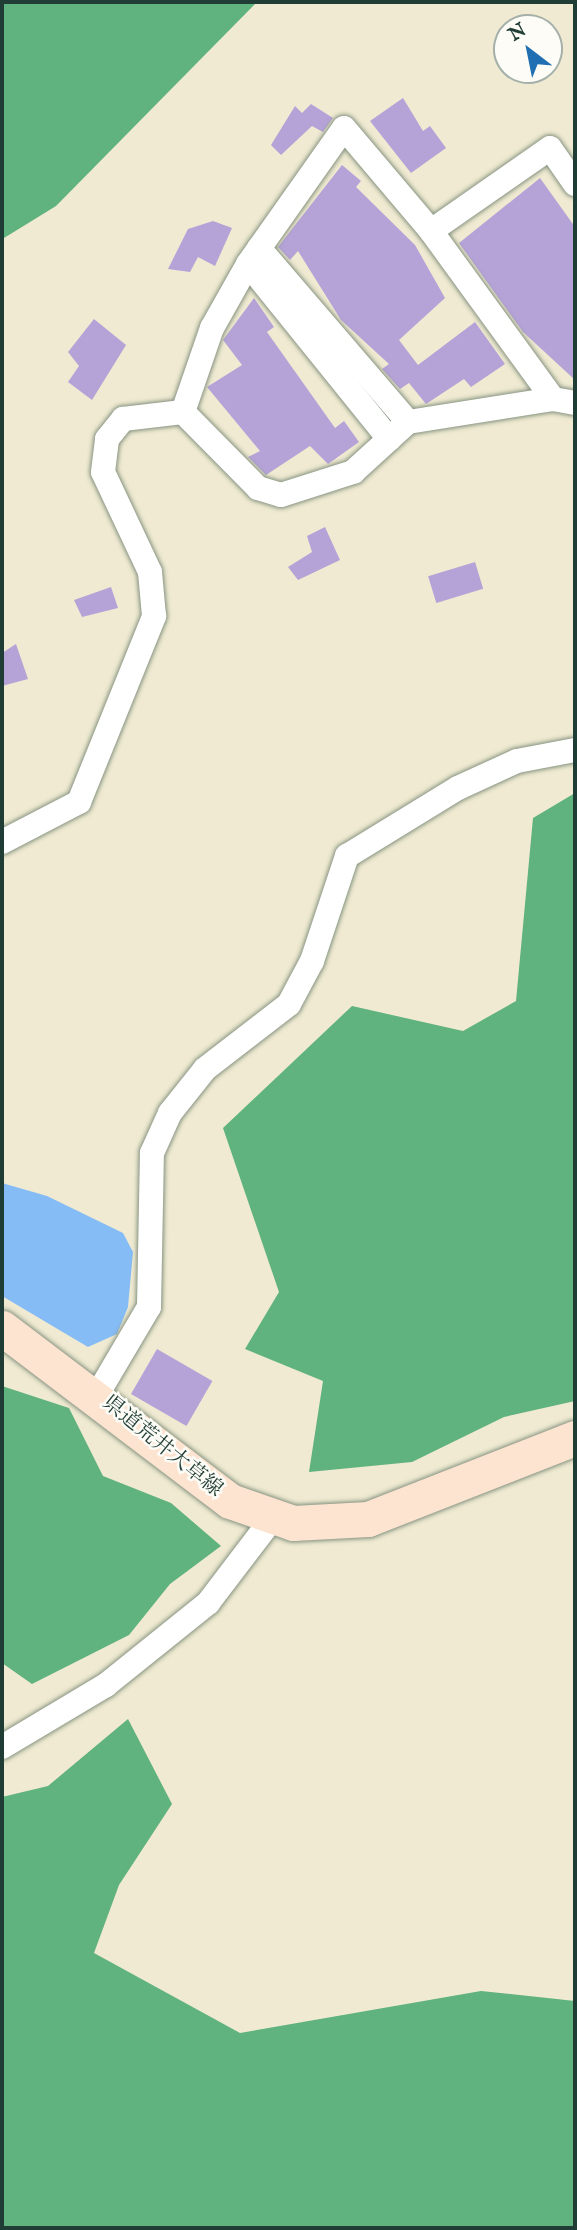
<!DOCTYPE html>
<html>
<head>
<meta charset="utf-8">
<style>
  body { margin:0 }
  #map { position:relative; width:577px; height:2230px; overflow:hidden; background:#efead1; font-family:"IM FELL English","Noto Serif JP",serif }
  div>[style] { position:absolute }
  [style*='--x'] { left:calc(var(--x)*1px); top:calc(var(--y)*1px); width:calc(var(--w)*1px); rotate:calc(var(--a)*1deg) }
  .forest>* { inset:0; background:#60b27e }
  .water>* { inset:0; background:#85bcf5 }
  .building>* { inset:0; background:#b5a3d8; transform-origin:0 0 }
  .roads { filter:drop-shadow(0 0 2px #879482) drop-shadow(0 0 2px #879482) }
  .minor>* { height:24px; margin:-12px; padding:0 12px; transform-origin:12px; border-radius:12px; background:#fff }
  .secondary>* { height:35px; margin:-17.5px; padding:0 17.5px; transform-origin:17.5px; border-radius:17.5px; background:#fde4d1 }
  span { translate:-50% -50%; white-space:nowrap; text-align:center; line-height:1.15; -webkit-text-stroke:5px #fdfcf7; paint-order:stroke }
  .street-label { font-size:21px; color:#1f3d34 }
  .frame { position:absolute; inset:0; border:4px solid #1f3d34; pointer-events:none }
  .north { position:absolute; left:493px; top:14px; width:70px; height:70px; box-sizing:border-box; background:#fdfcf7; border:2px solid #a4b0a9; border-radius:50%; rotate:328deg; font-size:19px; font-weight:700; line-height:28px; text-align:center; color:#1f3d34 }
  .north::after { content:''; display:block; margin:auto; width:24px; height:32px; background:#1f6fb2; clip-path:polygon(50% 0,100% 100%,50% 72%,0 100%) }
</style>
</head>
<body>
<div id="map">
  <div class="forest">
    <div style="clip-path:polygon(2px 2px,257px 2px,56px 206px,4px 238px,2px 247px)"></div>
    <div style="clip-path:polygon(575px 793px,575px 1401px,504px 1417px,412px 1462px,309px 1472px,323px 1381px,245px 1349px,279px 1292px,223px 1128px,352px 1006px,463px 1031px,516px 1001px,533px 818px)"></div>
    <div style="clip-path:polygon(2px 1386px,69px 1408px,103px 1476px,171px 1503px,221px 1546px,170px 1584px,129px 1635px,32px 1684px,2px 1663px)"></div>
    <div style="clip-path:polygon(128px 1719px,172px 1804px,119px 1885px,94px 1953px,240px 2033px,481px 1991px,575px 2001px,575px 2228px,2px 2228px,2px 1797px,48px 1786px)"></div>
  </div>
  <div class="water">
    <div style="clip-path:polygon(2px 1183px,47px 1196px,123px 1233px,133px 1252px,128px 1307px,117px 1334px,88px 1347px,2px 1296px)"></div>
  </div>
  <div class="building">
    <div style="clip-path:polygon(403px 98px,423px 131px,430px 126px,446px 148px,411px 173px,370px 121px)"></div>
    <div style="clip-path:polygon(311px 104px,333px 118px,323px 132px,312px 126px,281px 155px,271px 145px,295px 106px,302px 113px)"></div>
    <div style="clip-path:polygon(342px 165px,361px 181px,356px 187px,415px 245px,445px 298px,399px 340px,418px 365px,475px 322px,505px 364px,471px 387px,464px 379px,426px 404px,409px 383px,400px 389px,382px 369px,389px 364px,341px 320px,298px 251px,290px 260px,278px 247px)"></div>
    <div style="clip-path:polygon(540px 178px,575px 227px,575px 380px,523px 332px,459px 243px)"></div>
    <div style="clip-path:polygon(213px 221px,232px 228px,215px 266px,198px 257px,190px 272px,168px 269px,188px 229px)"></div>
    <div style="clip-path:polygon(254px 298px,274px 327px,267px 332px,335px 428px,344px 421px,359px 442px,328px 464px,310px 446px,266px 475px,248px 457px,260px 451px,207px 387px,242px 365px,223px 340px)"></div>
    <div style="clip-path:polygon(94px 319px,126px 345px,92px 400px,68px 382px,79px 366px,68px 352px)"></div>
    <div style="clip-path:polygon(325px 527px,340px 560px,298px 580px,288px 567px,312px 552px,307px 536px)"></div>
    <div style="left:475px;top:562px;width:28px;height:49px;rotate:73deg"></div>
    <div style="clip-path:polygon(111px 587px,118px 608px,82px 617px,74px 600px)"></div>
    <div style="clip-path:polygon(16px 644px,28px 679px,2px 686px,2px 653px)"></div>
    <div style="left:157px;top:1349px;width:64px;height:52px;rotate:30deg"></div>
  </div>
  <div class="roads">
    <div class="minor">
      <div style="--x:431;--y:231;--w:208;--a:54"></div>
      <div style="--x:259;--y:248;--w:229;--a:49.4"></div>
      <div style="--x:248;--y:264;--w:225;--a:51.1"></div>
      <div style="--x:183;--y:412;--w:89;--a:-71"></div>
      <div style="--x:212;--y:328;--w:73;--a:-60.6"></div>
      <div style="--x:248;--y:264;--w:166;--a:-54.8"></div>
      <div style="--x:344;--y:128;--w:135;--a:49.8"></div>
      <div style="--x:431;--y:231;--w:145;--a:-34.9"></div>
      <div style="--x:550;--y:148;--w:44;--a:55.2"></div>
      <div style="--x:183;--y:412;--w:107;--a:45.4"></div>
      <div style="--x:258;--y:488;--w:24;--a:17"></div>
      <div style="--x:281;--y:495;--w:76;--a:-17.7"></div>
      <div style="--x:353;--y:472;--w:74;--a:-42.3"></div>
      <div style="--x:408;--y:422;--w:147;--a:-9"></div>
      <div style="--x:553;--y:399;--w:22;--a:10"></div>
      <div style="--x:2;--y:842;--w:87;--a:-27.5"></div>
      <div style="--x:79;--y:802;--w:201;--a:-68"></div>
      <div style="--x:154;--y:616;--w:44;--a:-95.2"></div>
      <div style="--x:150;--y:572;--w:110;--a:-115.2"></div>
      <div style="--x:103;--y:472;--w:33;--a:-83"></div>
      <div style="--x:107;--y:439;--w:26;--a:-51"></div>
      <div style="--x:123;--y:419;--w:60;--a:-6.7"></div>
      <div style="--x:97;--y:1395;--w:102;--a:-59.4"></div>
      <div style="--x:149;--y:1307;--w:154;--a:-88.9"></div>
      <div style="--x:152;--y:1153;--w:44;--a:-65.8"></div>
      <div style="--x:170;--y:1113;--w:56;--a:-51.5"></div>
      <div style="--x:205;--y:1069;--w:106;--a:-37.7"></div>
      <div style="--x:289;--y:1004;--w:49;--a:-61.9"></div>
      <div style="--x:312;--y:961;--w:111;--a:-71.6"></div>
      <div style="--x:347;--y:856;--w:130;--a:-31.5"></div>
      <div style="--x:458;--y:788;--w:65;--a:-24.6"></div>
      <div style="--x:517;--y:761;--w:59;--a:-10.7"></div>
      <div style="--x:2;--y:1747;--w:121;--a:-30.8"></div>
      <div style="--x:106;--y:1685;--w:131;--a:-38.8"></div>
      <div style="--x:208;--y:1603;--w:106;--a:-52.7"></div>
    </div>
    <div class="secondary">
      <div style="--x:2;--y:1328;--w:286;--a:37.2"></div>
      <div style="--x:230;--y:1501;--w:67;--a:19.2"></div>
      <div style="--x:293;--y:1523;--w:75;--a:-3.1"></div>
      <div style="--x:368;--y:1519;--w:222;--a:-21.4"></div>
    </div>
  </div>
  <div class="street-label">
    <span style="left:162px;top:1447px;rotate:39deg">県道荒井大草線</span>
  </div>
  <div class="frame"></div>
  <div class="north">N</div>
</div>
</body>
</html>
